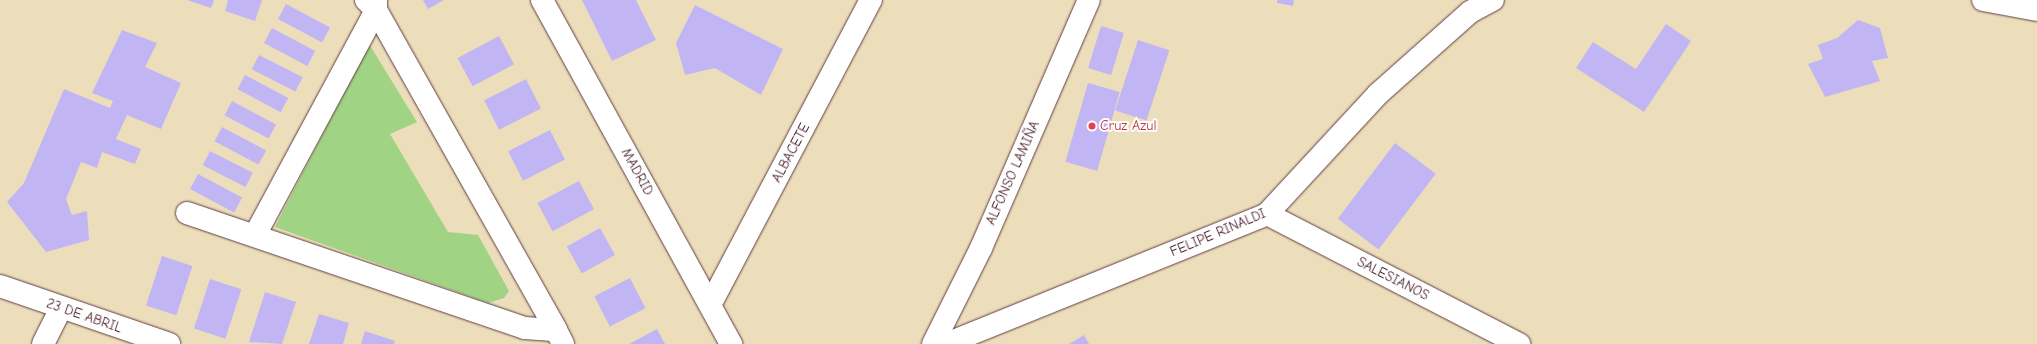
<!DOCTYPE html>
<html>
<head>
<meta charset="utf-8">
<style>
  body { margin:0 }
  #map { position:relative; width:2037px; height:344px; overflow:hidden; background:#ecdebb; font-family:"Comic Neue",sans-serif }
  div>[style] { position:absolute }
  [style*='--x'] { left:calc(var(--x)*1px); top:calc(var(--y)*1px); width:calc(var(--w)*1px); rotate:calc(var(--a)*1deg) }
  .green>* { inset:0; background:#a0d484 }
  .building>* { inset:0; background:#c1b6f3; transform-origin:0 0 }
  .roads { filter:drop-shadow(0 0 1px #623c41) drop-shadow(0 0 1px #623c41) }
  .minor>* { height:22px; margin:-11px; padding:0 11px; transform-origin:11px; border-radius:11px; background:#fff }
  .dots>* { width:11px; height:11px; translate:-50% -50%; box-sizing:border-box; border:2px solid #fff; border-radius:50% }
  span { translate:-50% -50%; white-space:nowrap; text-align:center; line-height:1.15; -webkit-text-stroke:4px #fff; paint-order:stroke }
  .health-label { font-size:14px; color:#be3a42 }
  .left { translate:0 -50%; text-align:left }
  .street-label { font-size:14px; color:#4a1f2b }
</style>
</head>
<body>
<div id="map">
  <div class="green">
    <div style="clip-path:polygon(369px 44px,417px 122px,390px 134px,448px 232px,478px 235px,509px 291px,504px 298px,488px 303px,275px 227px)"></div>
  </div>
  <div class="building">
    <div style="clip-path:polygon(187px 0,214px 0,211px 8px)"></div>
    <div style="clip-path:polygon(228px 0,262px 0,255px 21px,225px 11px)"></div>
    <div style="clip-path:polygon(423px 0,444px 0,428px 9px)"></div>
    <div style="clip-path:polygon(582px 0,636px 0,656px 40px,612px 61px)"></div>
    <div style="clip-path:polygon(1277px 0,1294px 0,1293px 6px,1277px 3px)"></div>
    <div style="left:286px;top:4px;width:50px;height:17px;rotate:28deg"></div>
    <div style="clip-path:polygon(695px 5px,783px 49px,761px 95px,715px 68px,685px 75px,676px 43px)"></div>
    <div style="clip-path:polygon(1858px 20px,1880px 28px,1888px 58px,1872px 61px,1880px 81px,1825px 97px,1808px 64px,1823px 59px,1818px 45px,1837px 38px)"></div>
    <div style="clip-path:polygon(1666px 24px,1691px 41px,1644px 112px,1576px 68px,1593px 42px,1636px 69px)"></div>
    <div style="left:1101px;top:26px;width:24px;height:44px;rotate:17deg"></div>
    <div style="left:272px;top:28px;width:49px;height:17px;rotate:28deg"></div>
    <div style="clip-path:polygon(122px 30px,157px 43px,145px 67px,181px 83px,161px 129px,127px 115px,116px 139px,141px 149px,135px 164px,102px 152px,97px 168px,81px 162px,66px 199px,72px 215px,87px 211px,89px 240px,46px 252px,7px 202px,24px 183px,64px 89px,110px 108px,113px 101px,92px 93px)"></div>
    <div style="left:499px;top:36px;width:32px;height:47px;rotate:62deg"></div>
    <div style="left:1138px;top:40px;width:33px;height:74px;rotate:18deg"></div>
    <div style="left:259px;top:55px;width:49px;height:16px;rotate:27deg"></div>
    <div style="left:245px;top:75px;width:49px;height:16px;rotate:28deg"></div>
    <div style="left:526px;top:79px;width:33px;height:47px;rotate:63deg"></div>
    <div style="left:1088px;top:83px;width:33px;height:82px;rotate:16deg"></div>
    <div style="left:232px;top:101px;width:50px;height:16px;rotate:28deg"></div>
    <div style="left:222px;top:127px;width:50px;height:16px;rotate:28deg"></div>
    <div style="left:550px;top:130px;width:33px;height:47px;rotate:63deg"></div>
    <div style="left:1395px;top:143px;width:51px;height:95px;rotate:37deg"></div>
    <div style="left:210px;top:151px;width:48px;height:16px;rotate:27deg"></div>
    <div style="left:198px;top:174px;width:50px;height:17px;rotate:28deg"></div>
    <div style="left:579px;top:181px;width:32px;height:47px;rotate:62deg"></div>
    <div style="left:600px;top:228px;width:31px;height:38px;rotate:61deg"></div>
    <div style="left:162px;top:256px;width:32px;height:52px;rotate:18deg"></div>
    <div style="left:630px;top:278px;width:34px;height:40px;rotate:63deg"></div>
    <div style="left:210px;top:279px;width:33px;height:52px;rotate:18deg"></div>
    <div style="clip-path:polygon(265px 292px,296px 302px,282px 344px,249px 342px)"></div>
    <div style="clip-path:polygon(319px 314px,349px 323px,343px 344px,309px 344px)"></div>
    <div style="clip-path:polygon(657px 329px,665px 344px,629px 344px)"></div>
    <div style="clip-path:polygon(365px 331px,395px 341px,394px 344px,361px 344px)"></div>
    <div style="clip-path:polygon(1084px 335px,1089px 344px,1069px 344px)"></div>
  </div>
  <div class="roads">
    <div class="minor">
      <div style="--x:366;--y:0;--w:14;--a:45"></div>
      <div style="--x:376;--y:10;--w:367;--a:60.6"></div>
      <div style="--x:542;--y:0;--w:393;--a:61.2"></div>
      <div style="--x:1983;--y:0;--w:55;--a:10.5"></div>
      <div style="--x:187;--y:213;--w:357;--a:18.8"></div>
      <div style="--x:525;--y:328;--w:31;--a:4"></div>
      <div style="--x:556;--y:330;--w:16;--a:63"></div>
      <div style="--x:1267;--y:214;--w:284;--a:27.3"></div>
      <div style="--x:255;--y:235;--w:255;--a:-61.7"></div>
      <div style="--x:376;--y:10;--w:10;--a:-90"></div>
      <div style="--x:0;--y:286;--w:179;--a:18.9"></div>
      <div style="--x:710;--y:305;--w:345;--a:-62.2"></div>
      <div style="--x:43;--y:344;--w:40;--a:-63.4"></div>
      <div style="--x:933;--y:344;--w:107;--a:-63.4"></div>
      <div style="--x:981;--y:248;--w:270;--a:-66.5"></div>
      <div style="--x:946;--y:344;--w:346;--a:-22"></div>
      <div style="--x:1267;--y:214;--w:163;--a:-47.2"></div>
      <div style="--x:1378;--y:94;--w:123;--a:-41.7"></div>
      <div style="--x:1470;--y:12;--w:26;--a:-28"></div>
    </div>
  </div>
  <div class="dots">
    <div style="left:1092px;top:126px;background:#e0444e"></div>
  </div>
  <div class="health-label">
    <span class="left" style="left:1100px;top:126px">Cruz Azul</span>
  </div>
  <div class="street-label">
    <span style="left:791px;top:153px;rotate:-62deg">ALBACETE</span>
    <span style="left:637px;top:172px;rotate:61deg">MADRID</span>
    <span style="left:1013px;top:173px;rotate:-66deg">ALFONSO LAMIÑA</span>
    <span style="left:1218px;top:233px;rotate:-23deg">FELIPE RINALDI</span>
    <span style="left:1393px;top:279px;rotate:27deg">SALESIANOS</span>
    <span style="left:84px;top:316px;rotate:19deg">23 DE ABRIL</span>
  </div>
</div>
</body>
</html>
